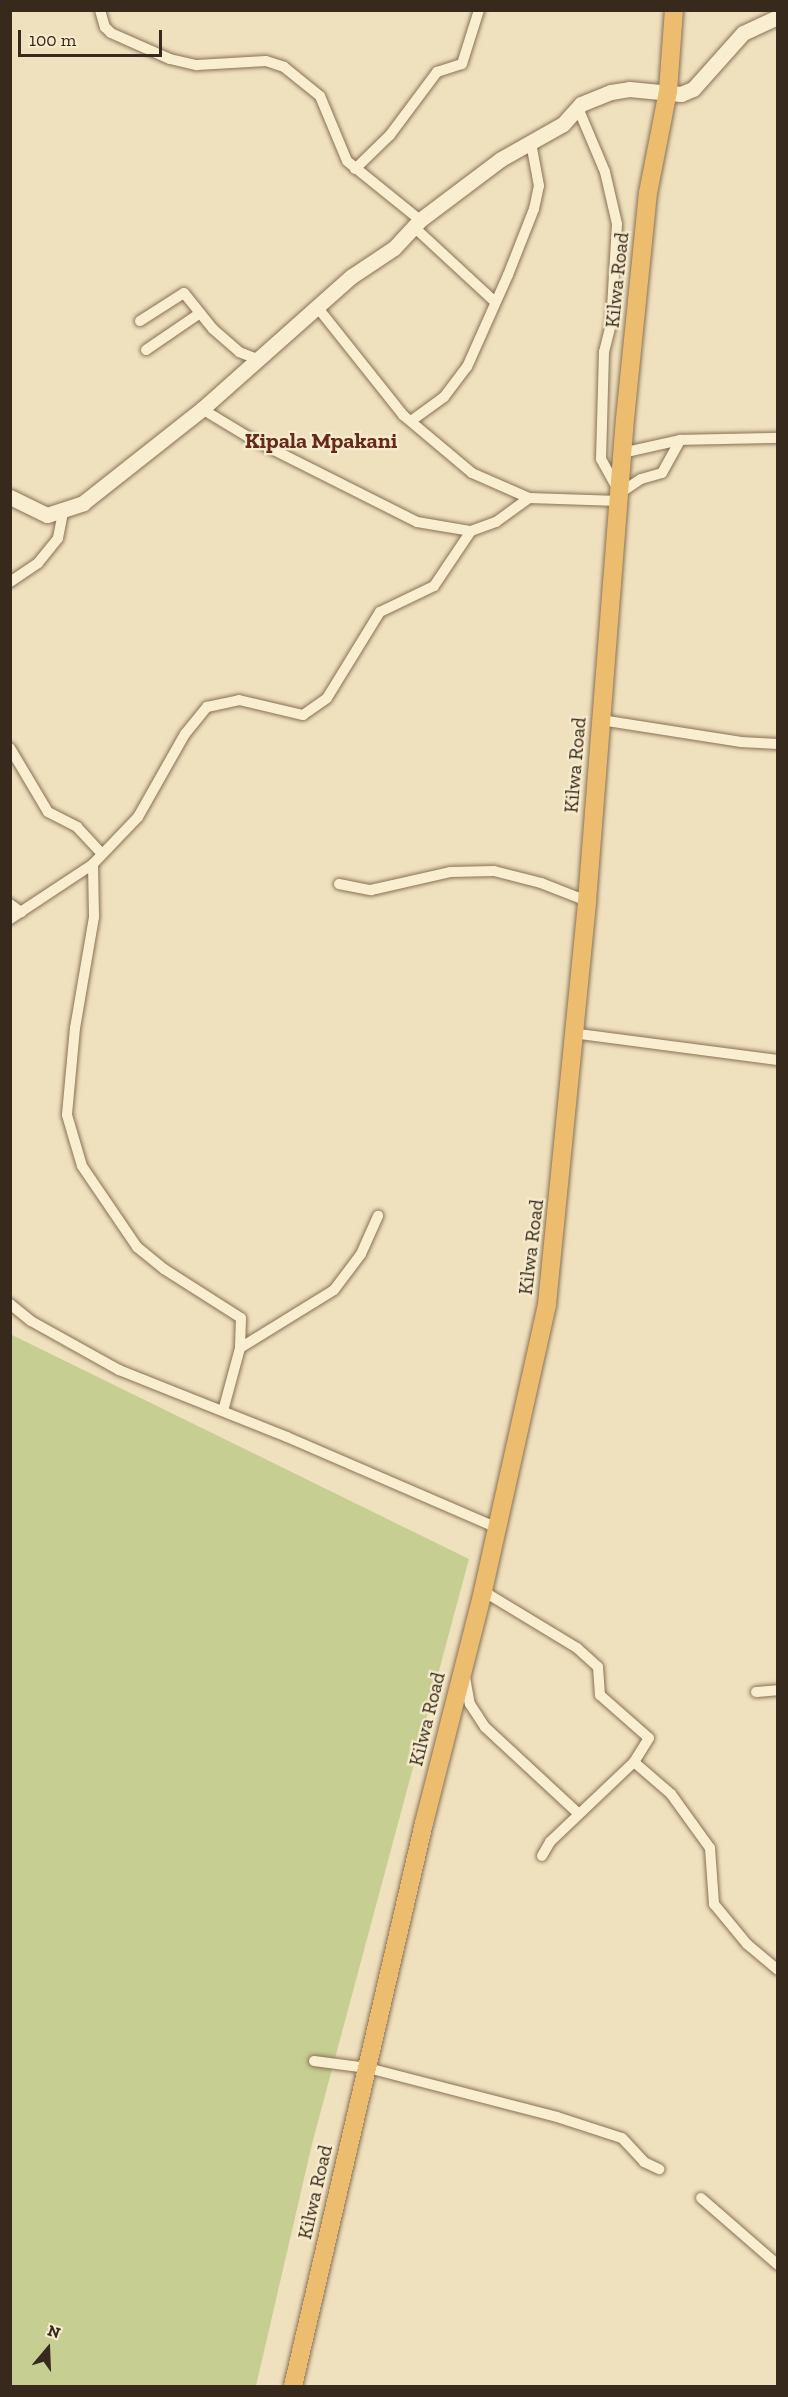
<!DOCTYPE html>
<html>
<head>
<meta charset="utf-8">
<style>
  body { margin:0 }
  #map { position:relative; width:788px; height:2397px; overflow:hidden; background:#f0e1be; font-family:"Zilla Slab",serif }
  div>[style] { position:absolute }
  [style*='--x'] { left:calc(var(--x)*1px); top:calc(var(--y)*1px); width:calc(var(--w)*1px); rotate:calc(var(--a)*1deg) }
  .green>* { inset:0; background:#c6ce92 }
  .roads { filter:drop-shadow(0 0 2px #887156) drop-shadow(0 0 2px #887156) }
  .minor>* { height:10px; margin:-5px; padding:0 5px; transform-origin:5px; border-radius:5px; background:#faeed1 }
  .secondary>* { height:15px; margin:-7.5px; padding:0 7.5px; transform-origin:7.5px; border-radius:7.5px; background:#faeed1 }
  .trunk>* { height:18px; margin:-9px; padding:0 9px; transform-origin:9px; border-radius:9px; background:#ecbd6e }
  span { translate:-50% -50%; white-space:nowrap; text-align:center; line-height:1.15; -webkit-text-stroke:4.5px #f7ebce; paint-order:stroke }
  .street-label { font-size:20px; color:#37291b }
  .quarter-label { font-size:22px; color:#652a19; font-weight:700 }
  .frame { position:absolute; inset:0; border:12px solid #37291b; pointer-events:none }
  .north { position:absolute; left:18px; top:2319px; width:60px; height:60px; -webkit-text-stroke:4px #f7ebce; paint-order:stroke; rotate:19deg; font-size:16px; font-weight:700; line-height:24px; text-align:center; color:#37291b }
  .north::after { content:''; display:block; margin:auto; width:21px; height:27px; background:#37291b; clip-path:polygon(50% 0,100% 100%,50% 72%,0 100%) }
  .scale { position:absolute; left:18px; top:30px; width:144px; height:27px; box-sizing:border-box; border:3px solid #37291b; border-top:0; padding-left:8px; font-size:18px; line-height:21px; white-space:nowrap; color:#37291b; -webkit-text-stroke:4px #f7ebce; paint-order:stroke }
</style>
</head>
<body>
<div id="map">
  <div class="green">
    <div style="clip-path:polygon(10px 1334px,469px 1559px,312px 2144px,256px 2386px,11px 2386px)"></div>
  </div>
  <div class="roads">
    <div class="minor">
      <div style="--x:100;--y:10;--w:18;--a:74"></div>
      <div style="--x:105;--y:27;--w:8;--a:45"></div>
      <div style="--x:111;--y:33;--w:64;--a:23.8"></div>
      <div style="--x:170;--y:59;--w:28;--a:13"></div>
      <div style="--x:197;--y:65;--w:69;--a:-3.3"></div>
      <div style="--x:266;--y:61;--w:19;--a:18"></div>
      <div style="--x:284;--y:67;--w:46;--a:38.9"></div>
      <div style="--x:320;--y:96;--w:70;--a:67.4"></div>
      <div style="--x:347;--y:161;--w:94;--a:38.9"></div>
      <div style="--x:578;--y:108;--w:69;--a:67.1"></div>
      <div style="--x:605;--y:172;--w:53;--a:77"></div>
      <div style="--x:617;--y:224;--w:100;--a:93.4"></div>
      <div style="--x:611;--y:324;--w:29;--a:104"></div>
      <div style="--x:604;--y:352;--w:107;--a:91.6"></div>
      <div style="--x:601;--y:459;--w:39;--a:61"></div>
      <div style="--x:620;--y:493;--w:25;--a:-34"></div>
      <div style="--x:641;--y:479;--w:22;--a:-16"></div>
      <div style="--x:662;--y:473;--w:38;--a:-61"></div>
      <div style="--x:355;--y:169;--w:49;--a:-44.2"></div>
      <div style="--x:390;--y:135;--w:79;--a:-53.3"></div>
      <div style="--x:437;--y:72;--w:26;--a:-18"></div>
      <div style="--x:462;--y:64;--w:57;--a:-72.5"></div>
      <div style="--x:414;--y:227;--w:109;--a:42.8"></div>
      <div style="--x:318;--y:308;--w:137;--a:51.5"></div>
      <div style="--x:403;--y:415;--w:90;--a:40"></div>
      <div style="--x:472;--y:473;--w:62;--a:23.7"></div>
      <div style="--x:529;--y:498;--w:90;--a:1.9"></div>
      <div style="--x:140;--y:321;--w:52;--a:-32.5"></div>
      <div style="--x:184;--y:293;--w:46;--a:51.1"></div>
      <div style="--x:213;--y:329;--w:35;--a:41"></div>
      <div style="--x:239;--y:352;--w:19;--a:21"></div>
      <div style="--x:146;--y:350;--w:65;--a:-34.4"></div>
      <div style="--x:202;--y:409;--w:56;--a:31.1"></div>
      <div style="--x:250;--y:438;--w:187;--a:26.7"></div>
      <div style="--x:417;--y:522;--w:55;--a:9.5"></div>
      <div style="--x:471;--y:531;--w:27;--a:-20"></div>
      <div style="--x:496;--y:522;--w:41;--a:-36"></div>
      <div style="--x:411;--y:421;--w:41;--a:-36"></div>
      <div style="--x:444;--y:397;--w:38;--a:-53"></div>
      <div style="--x:467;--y:367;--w:101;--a:-66"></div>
      <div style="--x:508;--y:275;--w:71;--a:-68.5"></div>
      <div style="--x:534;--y:209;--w:24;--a:-78"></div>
      <div style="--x:539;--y:186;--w:44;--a:-100.5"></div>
      <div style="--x:622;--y:453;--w:59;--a:-12.6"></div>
      <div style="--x:680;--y:440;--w:98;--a:-1.2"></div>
      <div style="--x:10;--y:582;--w:34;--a:-34"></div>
      <div style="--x:38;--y:563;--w:32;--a:-51"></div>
      <div style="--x:58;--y:538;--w:26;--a:-79"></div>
      <div style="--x:601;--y:720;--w:142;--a:8.9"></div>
      <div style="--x:741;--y:742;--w:37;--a:3"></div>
      <div style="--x:10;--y:748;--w:74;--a:59.3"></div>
      <div style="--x:48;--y:812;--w:33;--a:27"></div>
      <div style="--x:77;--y:827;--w:37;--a:47"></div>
      <div style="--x:93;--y:864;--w:53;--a:88.9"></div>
      <div style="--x:94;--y:917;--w:113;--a:99.7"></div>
      <div style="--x:75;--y:1028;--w:87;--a:95.3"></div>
      <div style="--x:67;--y:1115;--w:53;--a:73.6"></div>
      <div style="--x:82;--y:1166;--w:98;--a:55.8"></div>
      <div style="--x:137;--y:1247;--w:35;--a:39"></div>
      <div style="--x:164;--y:1269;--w:91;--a:32.5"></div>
      <div style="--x:241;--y:1318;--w:30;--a:92"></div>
      <div style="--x:240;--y:1348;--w:65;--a:105.1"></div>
      <div style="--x:339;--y:884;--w:33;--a:11"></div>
      <div style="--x:371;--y:890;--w:81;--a:-12.8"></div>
      <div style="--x:450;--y:872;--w:44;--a:-1.3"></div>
      <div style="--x:494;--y:871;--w:49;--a:14.3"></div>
      <div style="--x:541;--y:883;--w:49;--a:21.4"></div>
      <div style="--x:10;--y:904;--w:14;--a:36"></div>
      <div style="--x:10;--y:919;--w:100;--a:-33.5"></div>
      <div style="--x:93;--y:864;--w:65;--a:-46.2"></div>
      <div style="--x:138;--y:817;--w:95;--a:-60.5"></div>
      <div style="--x:185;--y:734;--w:35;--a:-51"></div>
      <div style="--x:207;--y:707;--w:33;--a:-12"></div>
      <div style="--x:239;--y:700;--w:66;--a:13.2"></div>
      <div style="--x:303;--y:715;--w:29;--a:-35"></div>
      <div style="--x:327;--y:698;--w:101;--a:-58.4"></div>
      <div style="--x:380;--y:612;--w:60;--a:-25.7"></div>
      <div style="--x:434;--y:586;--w:66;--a:-56.1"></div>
      <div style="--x:572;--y:1033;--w:208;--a:7.5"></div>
      <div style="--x:10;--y:1304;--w:27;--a:39"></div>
      <div style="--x:31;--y:1321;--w:101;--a:29.1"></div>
      <div style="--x:119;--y:1370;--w:181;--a:21.7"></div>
      <div style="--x:287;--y:1437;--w:229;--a:23.4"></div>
      <div style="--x:240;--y:1348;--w:110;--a:-31.7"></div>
      <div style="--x:334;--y:1290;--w:45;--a:-53.1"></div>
      <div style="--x:361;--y:1254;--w:42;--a:-65.9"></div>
      <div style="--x:483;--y:1591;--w:110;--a:31.2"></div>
      <div style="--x:577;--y:1648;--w:28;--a:42"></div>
      <div style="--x:598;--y:1667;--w:28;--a:86"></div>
      <div style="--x:600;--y:1695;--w:65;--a:41.3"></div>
      <div style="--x:649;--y:1738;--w:28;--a:122"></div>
      <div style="--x:634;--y:1762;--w:116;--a:136.4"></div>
      <div style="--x:550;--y:1842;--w:16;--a:120"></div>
      <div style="--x:465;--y:1677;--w:27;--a:80"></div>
      <div style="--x:470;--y:1704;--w:27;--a:57"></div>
      <div style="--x:485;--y:1727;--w:128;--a:42.8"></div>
      <div style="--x:756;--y:1692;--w:22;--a:-5"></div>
      <div style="--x:634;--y:1762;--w:49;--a:40.9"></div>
      <div style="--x:671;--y:1794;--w:67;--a:54.2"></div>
      <div style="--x:710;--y:1848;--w:56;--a:85.9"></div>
      <div style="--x:714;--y:1904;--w:52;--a:50.5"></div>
      <div style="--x:747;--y:1944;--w:40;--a:40"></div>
      <div style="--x:314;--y:2061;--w:54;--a:7.4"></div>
      <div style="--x:368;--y:2068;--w:195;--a:14.5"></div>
      <div style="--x:557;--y:2117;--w:68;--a:17.9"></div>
      <div style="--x:622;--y:2138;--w:33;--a:47"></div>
      <div style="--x:644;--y:2162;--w:17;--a:25"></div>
      <div style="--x:701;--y:2198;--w:102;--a:41"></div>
    </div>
    <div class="secondary">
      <div style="--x:10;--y:497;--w:41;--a:25.9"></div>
      <div style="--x:47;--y:515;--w:38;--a:-18"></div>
      <div style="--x:83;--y:503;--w:152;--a:-38.3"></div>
      <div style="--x:202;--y:409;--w:200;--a:-41.6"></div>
      <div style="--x:352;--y:276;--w:50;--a:-33.7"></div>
      <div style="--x:394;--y:248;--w:38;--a:-47"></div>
      <div style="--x:420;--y:220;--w:101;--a:-37"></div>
      <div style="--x:501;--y:159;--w:71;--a:-29.4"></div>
      <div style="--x:563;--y:124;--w:27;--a:-48"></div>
      <div style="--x:581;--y:104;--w:32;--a:-22"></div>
      <div style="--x:611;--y:92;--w:18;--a:-9"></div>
      <div style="--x:629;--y:89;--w:52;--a:5.5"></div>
      <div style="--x:681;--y:94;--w:13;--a:-23"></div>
      <div style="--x:693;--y:89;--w:75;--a:-48.2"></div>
      <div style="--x:743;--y:33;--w:38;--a:-25"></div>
    </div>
    <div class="trunk">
      <div style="--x:293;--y:2386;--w:578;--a:-76.9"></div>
      <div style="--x:424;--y:1823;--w:239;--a:-75.7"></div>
      <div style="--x:483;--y:1591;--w:294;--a:-77.4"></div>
      <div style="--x:547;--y:1304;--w:405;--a:-84.3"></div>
      <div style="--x:587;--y:901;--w:483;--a:-85.5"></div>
      <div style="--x:625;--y:419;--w:227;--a:-84.2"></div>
      <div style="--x:648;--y:193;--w:104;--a:-78.9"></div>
      <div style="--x:668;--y:91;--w:81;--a:-85.8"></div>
    </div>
  </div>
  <div class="street-label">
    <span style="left:617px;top:280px;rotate:-84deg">Kilwa Road</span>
    <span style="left:575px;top:765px;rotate:-85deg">Kilwa Road</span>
    <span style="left:531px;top:1247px;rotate:-83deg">Kilwa Road</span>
    <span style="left:427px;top:1719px;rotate:-76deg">Kilwa Road</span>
    <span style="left:315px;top:2192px;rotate:-77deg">Kilwa Road</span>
  </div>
  <div class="quarter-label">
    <span style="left:321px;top:441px">Kipala Mpakani</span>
  </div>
  <div class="frame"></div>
  <div class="north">N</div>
  <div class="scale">100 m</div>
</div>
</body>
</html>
